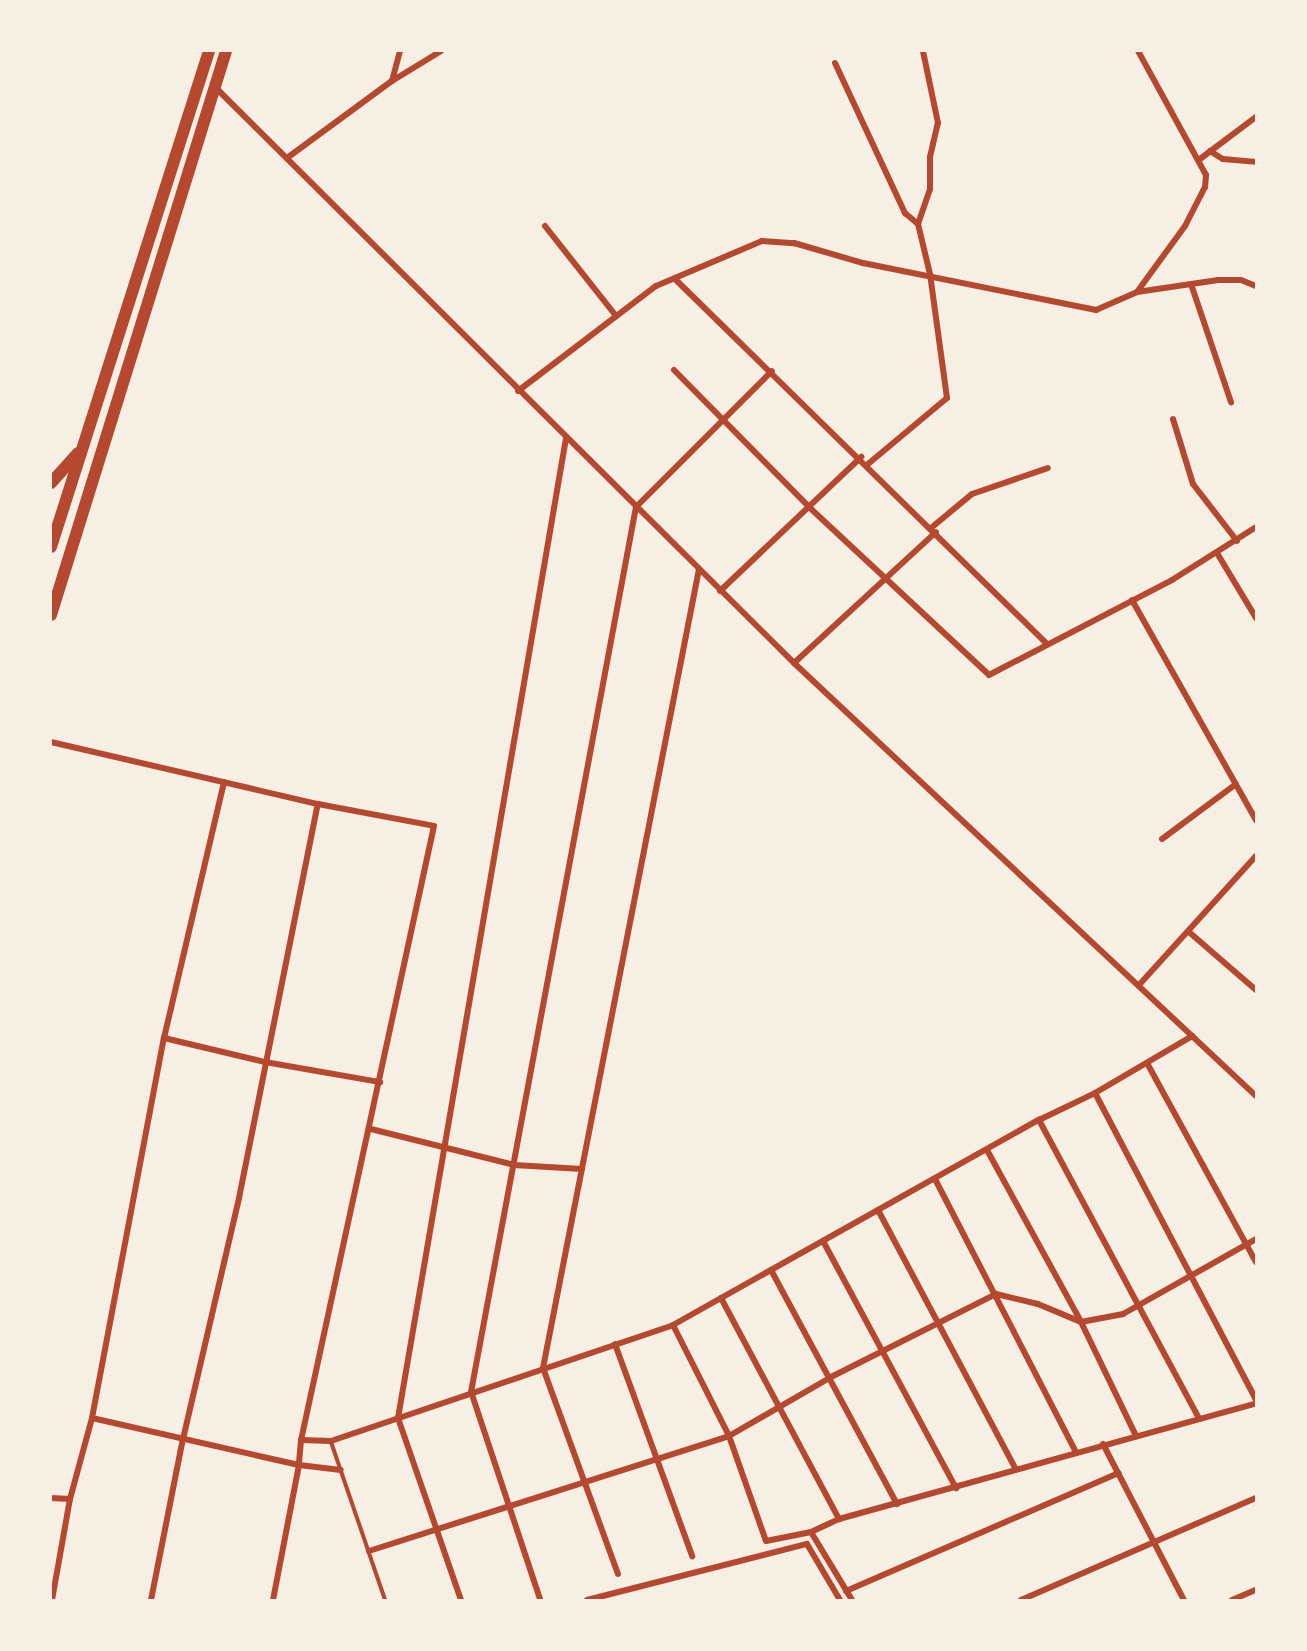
<!DOCTYPE html>
<html>
<head>
<meta charset="utf-8">
<style>
  body { margin:0 }
  #map { position:relative; width:1307px; height:1651px; overflow:hidden; background:#f6efe4; font-family:Raleway,sans-serif }
  div>[style] { position:absolute }
  [style*='--x'] { left:calc(var(--x)*1px); top:calc(var(--y)*1px); width:calc(var(--w)*1px); rotate:calc(var(--a)*1deg) }
  .service>* { height:4px; margin:-2px; padding:0 2px; transform-origin:2px; border-radius:2px; background:#b5482f }
  .minor>* { height:6px; margin:-3px; padding:0 3px; transform-origin:3px; border-radius:3px; background:#b5482f }
  .trunk>* { height:12px; margin:-6px; padding:0 6px; transform-origin:6px; border-radius:6px; background:#b5482f }
  span { translate:-50% -50%; white-space:nowrap; text-align:center; line-height:1.15; -webkit-text-stroke:6px #f6efe4; paint-order:stroke }
  .frame { position:absolute; inset:0; border:52px solid #f6efe4; pointer-events:none }
</style>
</head>
<body>
<div id="map">
  <div class="service">
    <div style="--x:331;--y:1442;--w:167;--a:71.1"></div>
  </div>
  <div class="minor">
    <div style="--x:835;--y:63;--w:166;--a:65"></div>
    <div style="--x:905;--y:213;--w:17;--a:40"></div>
    <div style="--x:392;--y:81;--w:31;--a:-75"></div>
    <div style="--x:215;--y:87;--w:817;--a:44.85"></div>
    <div style="--x:794;--y:663;--w:633;--a:43.14"></div>
    <div style="--x:1210;--y:151;--w:15;--a:32"></div>
    <div style="--x:1223;--y:159;--w:33;--a:5"></div>
    <div style="--x:287;--y:158;--w:130;--a:-36.3"></div>
    <div style="--x:392;--y:81;--w:57;--a:-31.5"></div>
    <div style="--x:1200;--y:159;--w:70;--a:-36.9"></div>
    <div style="--x:545;--y:226;--w:115;--a:51.7"></div>
    <div style="--x:676;--y:280;--w:520;--a:44.45"></div>
    <div style="--x:1191;--y:284;--w:125;--a:71.3"></div>
    <div style="--x:1137;--y:292;--w:82;--a:-54"></div>
    <div style="--x:1185;--y:226;--w:44;--a:-62.9"></div>
    <div style="--x:1205;--y:187;--w:12;--a:-85"></div>
    <div style="--x:1206;--y:175;--w:141;--a:-118.7"></div>
    <div style="--x:674;--y:370;--w:192;--a:45.4"></div>
    <div style="--x:809;--y:507;--w:246;--a:43"></div>
    <div style="--x:989;--y:675;--w:206;--a:-27.4"></div>
    <div style="--x:1172;--y:580;--w:99;--a:-32.2"></div>
    <div style="--x:518;--y:391;--w:173;--a:-37.3"></div>
    <div style="--x:656;--y:286;--w:115;--a:-23"></div>
    <div style="--x:762;--y:241;--w:32;--a:4"></div>
    <div style="--x:794;--y:243;--w:72;--a:16.2"></div>
    <div style="--x:863;--y:263;--w:238;--a:11.4"></div>
    <div style="--x:1096;--y:310;--w:45;--a:-23.7"></div>
    <div style="--x:1137;--y:292;--w:82;--a:-8.4"></div>
    <div style="--x:1218;--y:280;--w:23;--a:0"></div>
    <div style="--x:1241;--y:280;--w:16;--a:22"></div>
    <div style="--x:1173;--y:419;--w:68;--a:72.9"></div>
    <div style="--x:1193;--y:484;--w:72;--a:52.3"></div>
    <div style="--x:868;--y:464;--w:103;--a:-39.9"></div>
    <div style="--x:947;--y:398;--w:125;--a:-97.8"></div>
    <div style="--x:930;--y:274;--w:51;--a:-103.5"></div>
    <div style="--x:918;--y:224;--w:37;--a:-71"></div>
    <div style="--x:930;--y:189;--w:32;--a:-90"></div>
    <div style="--x:930;--y:157;--w:35;--a:-77"></div>
    <div style="--x:938;--y:123;--w:74;--a:-101.8"></div>
    <div style="--x:931;--y:528;--w:53;--a:-39.7"></div>
    <div style="--x:972;--y:494;--w:80;--a:-18.9"></div>
    <div style="--x:1217;--y:553;--w:76;--a:59"></div>
    <div style="--x:720;--y:591;--w:195;--a:-43.5"></div>
    <div style="--x:1132;--y:600;--w:253;--a:60.6"></div>
    <div style="--x:794;--y:663;--w:193;--a:-42.7"></div>
    <div style="--x:51;--y:742;--w:274;--a:13.1"></div>
    <div style="--x:318;--y:804;--w:118;--a:10.7"></div>
    <div style="--x:434;--y:826;--w:628;--a:102.22"></div>
    <div style="--x:301;--y:1440;--w:25;--a:95"></div>
    <div style="--x:299;--y:1465;--w:137;--a:100.9"></div>
    <div style="--x:1162;--y:839;--w:92;--a:-36.6"></div>
    <div style="--x:1189;--y:932;--w:89;--a:40.9"></div>
    <div style="--x:1139;--y:985;--w:174;--a:-47.8"></div>
    <div style="--x:164;--y:1038;--w:104;--a:13.4"></div>
    <div style="--x:265;--y:1062;--w:117;--a:9.9"></div>
    <div style="--x:1147;--y:1063;--w:227;--a:61.3"></div>
    <div style="--x:1095;--y:1093;--w:347;--a:62.3"></div>
    <div style="--x:1039;--y:1120;--w:338;--a:61.8"></div>
    <div style="--x:371;--y:1129;--w:147;--a:14.1"></div>
    <div style="--x:514;--y:1165;--w:68;--a:3.4"></div>
    <div style="--x:987;--y:1150;--w:196;--a:61.3"></div>
    <div style="--x:1081;--y:1322;--w:127;--a:64.2"></div>
    <div style="--x:935;--y:1179;--w:307;--a:62.7"></div>
    <div style="--x:878;--y:1210;--w:294;--a:62"></div>
    <div style="--x:823;--y:1241;--w:281;--a:61.7"></div>
    <div style="--x:771;--y:1270;--w:266;--a:61.7"></div>
    <div style="--x:721;--y:1298;--w:251;--a:61.9"></div>
    <div style="--x:673;--y:1325;--w:124;--a:63.2"></div>
    <div style="--x:729;--y:1436;--w:111;--a:70.6"></div>
    <div style="--x:766;--y:1541;--w:46;--a:-11.3"></div>
    <div style="--x:811;--y:1532;--w:31;--a:-25"></div>
    <div style="--x:839;--y:1519;--w:433;--a:-15.5"></div>
    <div style="--x:615;--y:1344;--w:226;--a:70"></div>
    <div style="--x:92;--y:1418;--w:212;--a:12.8"></div>
    <div style="--x:299;--y:1465;--w:42;--a:6.8"></div>
    <div style="--x:301;--y:1440;--w:30;--a:2"></div>
    <div style="--x:331;--y:1441;--w:361;--a:-18.7"></div>
    <div style="--x:673;--y:1325;--w:420;--a:-29.3"></div>
    <div style="--x:1039;--y:1120;--w:62;--a:-25.7"></div>
    <div style="--x:1095;--y:1093;--w:113;--a:-30.4"></div>
    <div style="--x:1103;--y:1444;--w:176;--a:62.6"></div>
    <div style="--x:51;--y:1498;--w:19;--a:3"></div>
    <div style="--x:811;--y:1532;--w:79;--a:58.9"></div>
    <div style="--x:369;--y:1551;--w:378;--a:-17.7"></div>
    <div style="--x:729;--y:1436;--w:118;--a:-30"></div>
    <div style="--x:831;--y:1377;--w:185;--a:-26.7"></div>
    <div style="--x:996;--y:1294;--w:43;--a:13.4"></div>
    <div style="--x:1038;--y:1304;--w:47;--a:22.7"></div>
    <div style="--x:1081;--y:1322;--w:43;--a:-10.8"></div>
    <div style="--x:1123;--y:1314;--w:153;--a:-29.4"></div>
    <div style="--x:618;--y:1574;--w:219;--a:-110"></div>
    <div style="--x:543;--y:1368;--w:814;--a:-78.95"></div>
    <div style="--x:846;--y:1591;--w:297;--a:-23.4"></div>
    <div style="--x:540;--y:1599;--w:218;--a:-108.4"></div>
    <div style="--x:471;--y:1392;--w:900;--a:-79.44"></div>
    <div style="--x:636;--y:507;--w:192;--a:-45"></div>
    <div style="--x:52;--y:1600;--w:103;--a:-79.9"></div>
    <div style="--x:70;--y:1499;--w:84;--a:-74.8"></div>
    <div style="--x:92;--y:1418;--w:387;--a:-79.3"></div>
    <div style="--x:164;--y:1038;--w:263;--a:-76.8"></div>
    <div style="--x:151;--y:1600;--w:164;--a:-78.8"></div>
    <div style="--x:183;--y:1439;--w:247;--a:-76.9"></div>
    <div style="--x:239;--y:1198;--w:402;--a:-78.7"></div>
    <div style="--x:461;--y:1600;--w:193;--a:-109.1"></div>
    <div style="--x:398;--y:1418;--w:994;--a:-80.27"></div>
    <div style="--x:587;--y:1600;--w:227;--a:-14.3"></div>
    <div style="--x:807;--y:1544;--w:65;--a:59.5"></div>
    <div style="--x:1021;--y:1600;--w:256;--a:-23.5"></div>
    <div style="--x:1232;--y:1600;--w:26;--a:-23"></div>
  </div>
  <div class="trunk">
    <div style="--x:51;--y:483;--w:40;--a:-48"></div>
    <div style="--x:51;--y:547;--w:521;--a:-72.33"></div>
    <div style="--x:51;--y:615;--w:591;--a:-72.76"></div>
  </div>
  <div class="frame"></div>
</div>
</body>
</html>
